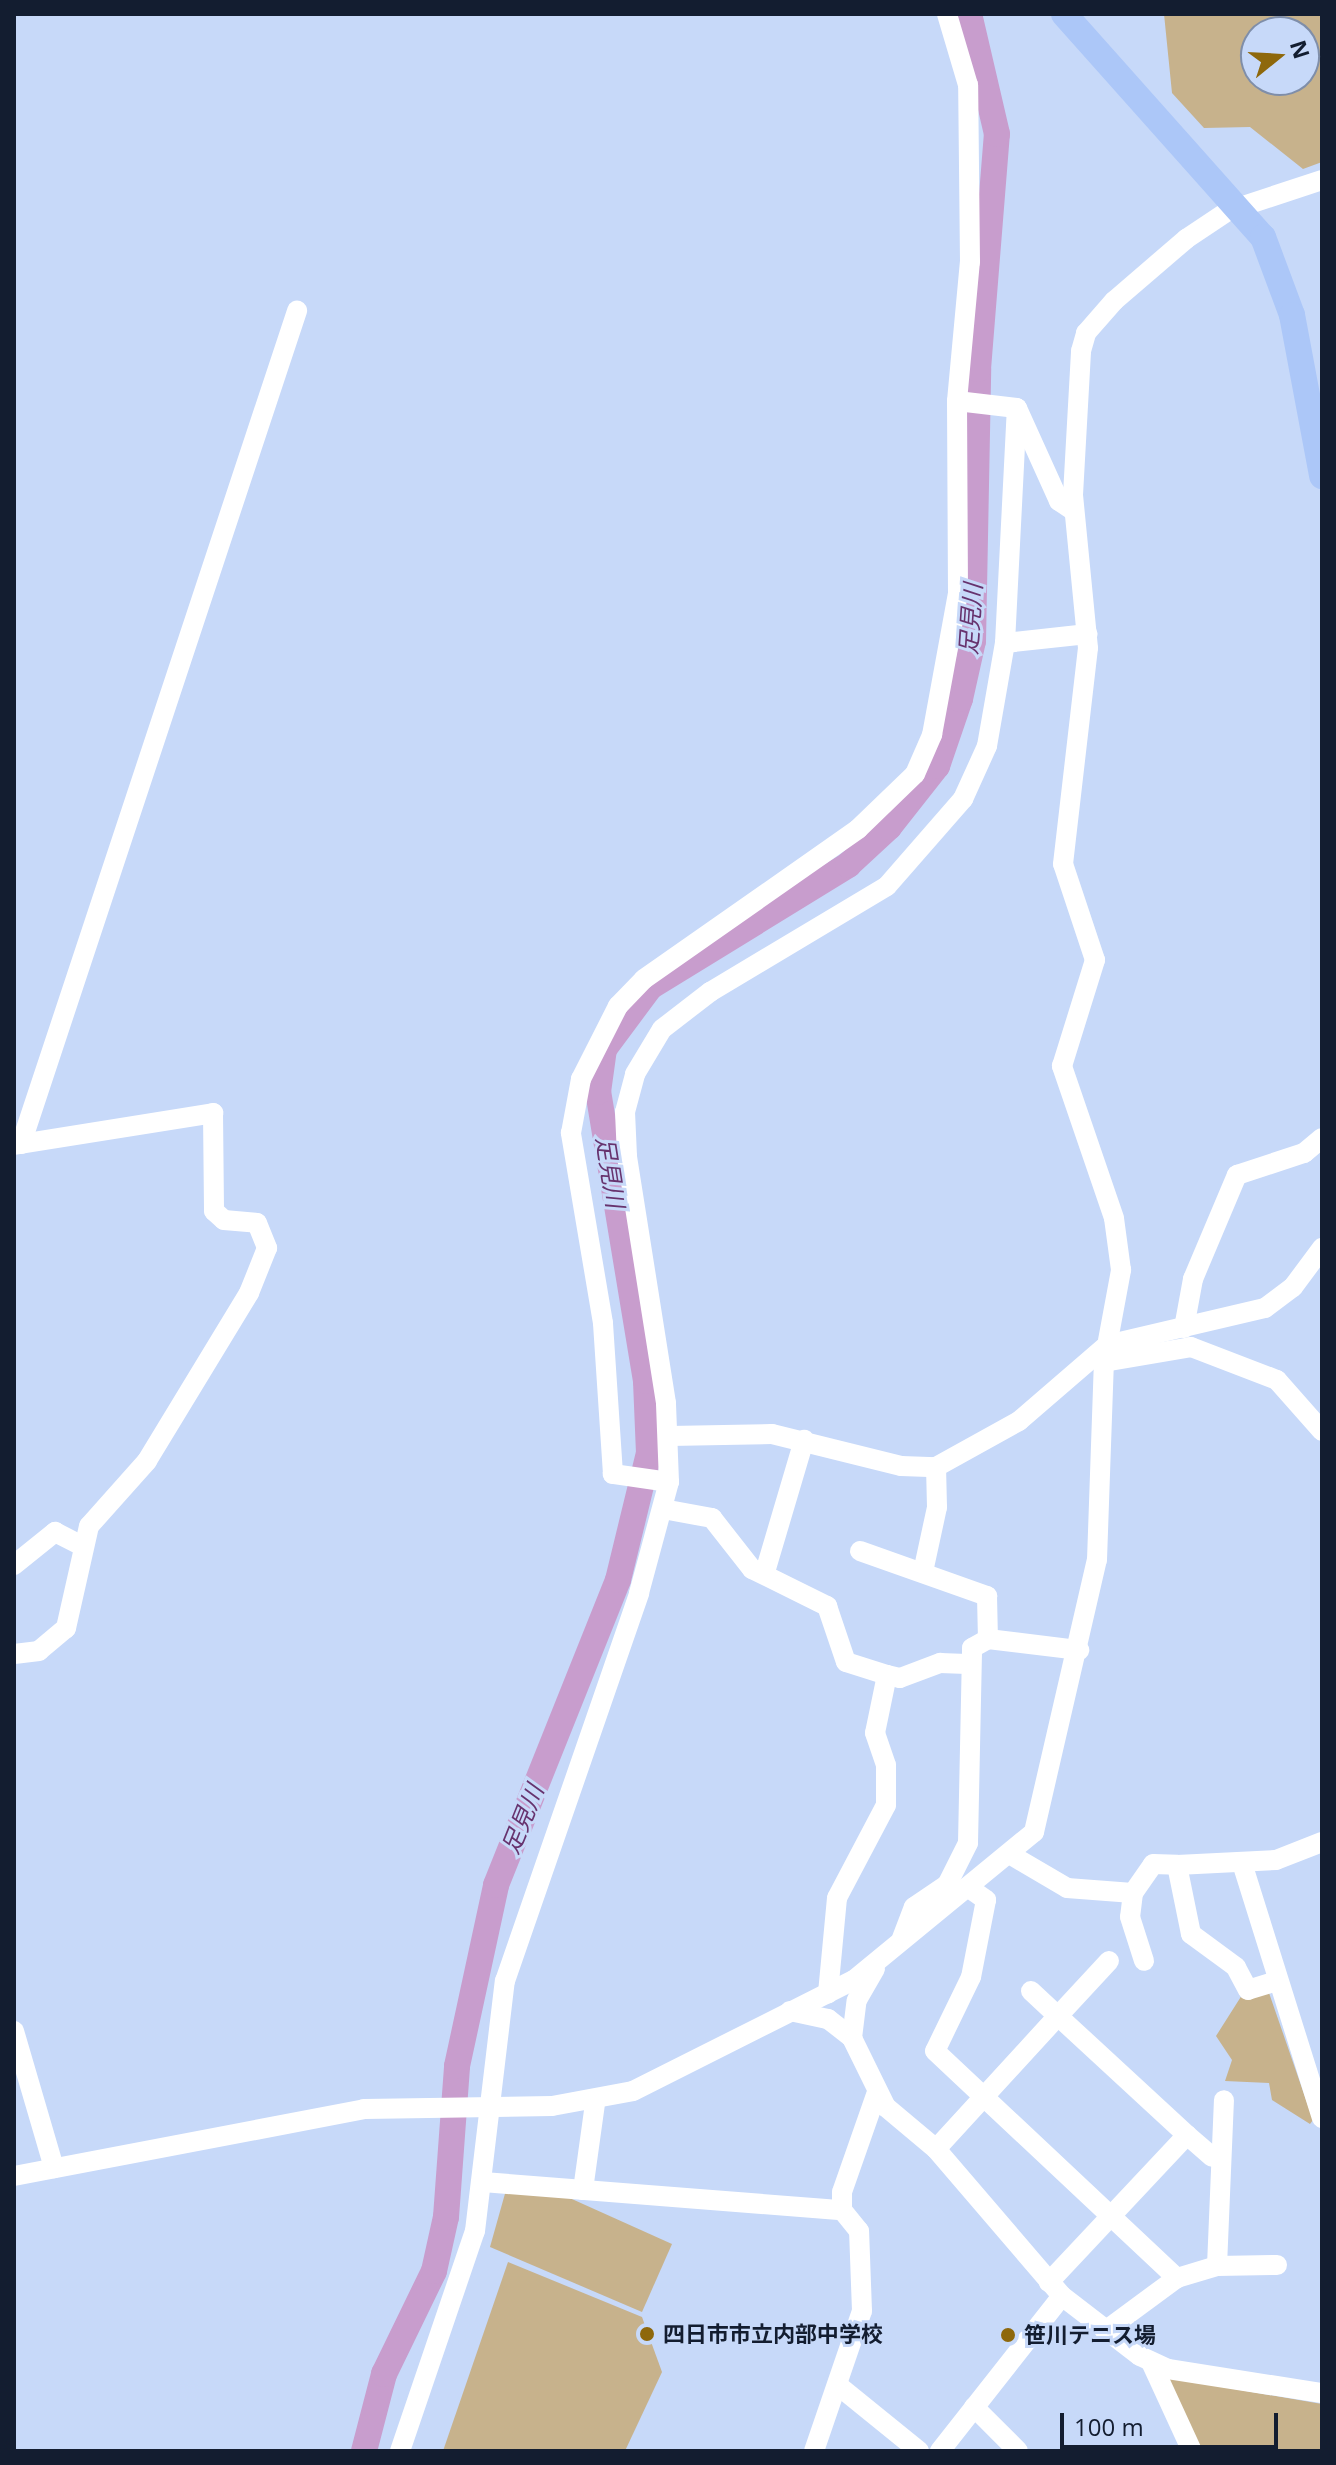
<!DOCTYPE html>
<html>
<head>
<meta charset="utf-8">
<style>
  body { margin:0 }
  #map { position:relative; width:1336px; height:2465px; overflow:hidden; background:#c7d9f9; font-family:"Open Sans","Noto Sans JP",sans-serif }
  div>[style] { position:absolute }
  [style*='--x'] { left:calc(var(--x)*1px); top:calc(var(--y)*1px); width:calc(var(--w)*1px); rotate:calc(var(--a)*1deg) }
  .green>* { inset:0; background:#c7b28c }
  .river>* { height:26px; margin:-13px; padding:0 13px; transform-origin:13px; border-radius:13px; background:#c89dcd }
  .minor>* { height:20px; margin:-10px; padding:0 10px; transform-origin:10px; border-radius:10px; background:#fff }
  .major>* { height:26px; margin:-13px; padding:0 13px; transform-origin:13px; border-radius:13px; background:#acc7f8 }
  .dots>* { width:22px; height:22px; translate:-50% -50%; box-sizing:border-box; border:4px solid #c7d9f9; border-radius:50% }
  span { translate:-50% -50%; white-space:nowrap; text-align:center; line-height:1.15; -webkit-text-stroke:6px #c7d9f9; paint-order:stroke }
  .poi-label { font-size:22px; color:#131d30; font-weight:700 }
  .left { translate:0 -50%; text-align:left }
  .water-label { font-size:24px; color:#67336e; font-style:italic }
  .frame { position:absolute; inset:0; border:16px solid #131d30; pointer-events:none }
  .north { position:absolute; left:1240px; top:16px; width:80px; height:80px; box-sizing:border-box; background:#c7d9f9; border:2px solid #7f8ea9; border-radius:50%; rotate:72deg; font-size:22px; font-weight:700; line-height:32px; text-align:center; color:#131d30 }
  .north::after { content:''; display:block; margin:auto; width:28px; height:36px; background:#8e680c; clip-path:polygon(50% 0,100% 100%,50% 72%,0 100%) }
  .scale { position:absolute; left:1060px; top:2413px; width:218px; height:36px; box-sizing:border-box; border:4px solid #131d30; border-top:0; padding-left:10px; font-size:24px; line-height:28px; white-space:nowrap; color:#131d30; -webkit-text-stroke:6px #c7d9f9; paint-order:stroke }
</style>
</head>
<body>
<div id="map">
  <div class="green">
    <div style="clip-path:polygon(evenodd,1164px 14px,1322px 14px,1322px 162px,1303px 169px,1250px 127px,1204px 128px,1172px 93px,1164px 14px,1256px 32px,1304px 32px,1304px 80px,1256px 80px,1256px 32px)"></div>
    <div style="clip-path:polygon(1268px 1990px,1313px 2120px,1310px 2124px,1272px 2100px,1269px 2083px,1225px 2081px,1232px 2060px,1216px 2036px,1242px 1995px)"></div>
    <div style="clip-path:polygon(506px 2190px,563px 2195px,672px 2244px,642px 2312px,490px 2247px)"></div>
    <div style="clip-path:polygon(508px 2262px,642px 2317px,662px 2372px,625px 2451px,443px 2451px)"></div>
    <div style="clip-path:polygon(1164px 2377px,1322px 2404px,1322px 2451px,1197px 2451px)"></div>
  </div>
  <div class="river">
    <div style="--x:364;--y:2451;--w:80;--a:-75.4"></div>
    <div style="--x:384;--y:2374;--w:114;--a:-64.1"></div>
    <div style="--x:434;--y:2271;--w:55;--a:-77.5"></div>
    <div style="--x:446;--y:2217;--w:151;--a:-85.8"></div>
    <div style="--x:457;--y:2066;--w:185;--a:-77.8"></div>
    <div style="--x:496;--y:1885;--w:328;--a:-68.2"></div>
    <div style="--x:618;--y:1580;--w:131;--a:-76.3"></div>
    <div style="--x:649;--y:1453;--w:72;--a:-92.4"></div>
    <div style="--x:646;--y:1381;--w:293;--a:-99.4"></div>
    <div style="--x:598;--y:1092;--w:43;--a:-82.1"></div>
    <div style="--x:604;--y:1049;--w:77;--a:-53.4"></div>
    <div style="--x:650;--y:987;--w:233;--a:-31.6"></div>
    <div style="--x:848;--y:865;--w:56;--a:-42.8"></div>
    <div style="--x:889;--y:827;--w:78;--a:-51.8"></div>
    <div style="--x:937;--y:766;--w:71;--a:-71.1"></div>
    <div style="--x:960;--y:699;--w:59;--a:-77.4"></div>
    <div style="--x:973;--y:641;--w:272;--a:-88.9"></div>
    <div style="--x:978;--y:369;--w:236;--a:-85.4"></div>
    <div style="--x:997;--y:134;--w:123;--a:-103.1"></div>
  </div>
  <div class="minor">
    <div style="--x:957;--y:401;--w:60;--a:6.7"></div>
    <div style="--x:1017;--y:408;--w:102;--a:65.7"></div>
    <div style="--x:1059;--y:501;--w:18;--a:34"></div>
    <div style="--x:1005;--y:643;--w:83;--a:-6.2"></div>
    <div style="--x:21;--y:1144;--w:878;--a:-71.67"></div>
    <div style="--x:14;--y:1145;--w:202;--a:-9.1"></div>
    <div style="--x:213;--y:1113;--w:98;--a:89.4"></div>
    <div style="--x:214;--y:1211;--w:13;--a:42"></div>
    <div style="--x:224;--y:1220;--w:33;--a:5"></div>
    <div style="--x:257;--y:1223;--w:27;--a:68"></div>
    <div style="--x:267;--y:1248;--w:48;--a:111.8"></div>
    <div style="--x:249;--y:1293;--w:197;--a:121.3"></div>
    <div style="--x:147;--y:1461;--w:87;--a:131.7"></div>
    <div style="--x:89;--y:1526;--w:105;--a:102.7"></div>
    <div style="--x:66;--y:1628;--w:35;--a:140"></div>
    <div style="--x:39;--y:1651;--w:25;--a:173"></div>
    <div style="--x:1184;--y:1328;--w:50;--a:-79.6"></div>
    <div style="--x:1193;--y:1279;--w:113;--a:-67.1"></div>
    <div style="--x:1237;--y:1175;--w:71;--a:-18.2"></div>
    <div style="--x:1304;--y:1153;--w:23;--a:-40"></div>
    <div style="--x:1104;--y:1362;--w:88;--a:-9.8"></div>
    <div style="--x:1191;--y:1347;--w:92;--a:21"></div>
    <div style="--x:1277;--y:1380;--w:68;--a:48.6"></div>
    <div style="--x:670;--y:1436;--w:102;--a:-1.1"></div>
    <div style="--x:772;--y:1434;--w:133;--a:13.9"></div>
    <div style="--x:901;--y:1466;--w:35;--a:2"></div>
    <div style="--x:936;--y:1467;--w:95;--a:-29"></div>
    <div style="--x:1019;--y:1421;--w:116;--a:-40.8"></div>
    <div style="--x:1107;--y:1345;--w:162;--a:-13.2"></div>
    <div style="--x:1265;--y:1308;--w:35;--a:-37"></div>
    <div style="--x:1293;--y:1287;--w:49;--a:-53.4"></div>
    <div style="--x:669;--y:1482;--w:57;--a:-171.9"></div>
    <div style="--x:613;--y:1474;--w:151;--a:-93.8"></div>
    <div style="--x:603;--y:1323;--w:193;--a:-99.6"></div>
    <div style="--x:571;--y:1133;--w:55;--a:-79.5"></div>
    <div style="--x:581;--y:1079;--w:82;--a:-63.1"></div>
    <div style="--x:618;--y:1006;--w:37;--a:-46"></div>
    <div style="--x:644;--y:979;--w:261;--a:-35"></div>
    <div style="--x:858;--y:829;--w:79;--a:-44"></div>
    <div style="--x:915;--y:774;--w:43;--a:-66.4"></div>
    <div style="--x:932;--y:735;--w:144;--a:-79.6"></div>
    <div style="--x:958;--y:593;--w:192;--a:-90.3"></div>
    <div style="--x:957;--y:401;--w:140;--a:-84.7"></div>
    <div style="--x:970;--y:262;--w:177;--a:-90.6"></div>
    <div style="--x:968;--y:85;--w:74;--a:-106.5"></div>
    <div style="--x:663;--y:1509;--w:50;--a:10.4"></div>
    <div style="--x:712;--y:1518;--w:65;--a:51.9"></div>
    <div style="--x:752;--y:1569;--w:84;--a:26.3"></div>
    <div style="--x:827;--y:1606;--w:59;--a:71.3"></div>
    <div style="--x:846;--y:1662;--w:43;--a:17.6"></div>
    <div style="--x:887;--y:1675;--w:59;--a:101.7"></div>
    <div style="--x:875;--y:1733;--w:34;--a:71"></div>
    <div style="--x:886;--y:1765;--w:40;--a:90"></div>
    <div style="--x:886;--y:1805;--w:105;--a:117.8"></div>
    <div style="--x:837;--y:1898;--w:96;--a:95.4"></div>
    <div style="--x:860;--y:1551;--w:135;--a:19.5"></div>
    <div style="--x:987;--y:1596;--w:43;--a:88.7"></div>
    <div style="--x:14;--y:1565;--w:53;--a:-38.8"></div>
    <div style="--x:55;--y:1532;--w:31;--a:27"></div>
    <div style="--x:765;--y:1572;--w:138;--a:-73.5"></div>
    <div style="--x:923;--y:1572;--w:66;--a:-77.8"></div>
    <div style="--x:937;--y:1507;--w:40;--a:-91.4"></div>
    <div style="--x:887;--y:1675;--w:13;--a:13"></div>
    <div style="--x:900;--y:1678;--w:43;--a:-20.6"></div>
    <div style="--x:940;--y:1663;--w:27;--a:2"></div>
    <div style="--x:1011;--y:1855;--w:65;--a:30.5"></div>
    <div style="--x:1067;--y:1888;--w:66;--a:4.3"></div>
    <div style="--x:1133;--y:1893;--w:35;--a:-55"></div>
    <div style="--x:1153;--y:1864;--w:24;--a:2"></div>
    <div style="--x:1242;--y:1863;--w:267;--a:72.6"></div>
    <div style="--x:969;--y:1888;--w:21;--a:35"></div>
    <div style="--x:986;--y:1900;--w:78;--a:101"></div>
    <div style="--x:971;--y:1977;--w:82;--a:115.9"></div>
    <div style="--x:935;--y:2051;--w:332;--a:43.2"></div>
    <div style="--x:1133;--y:1893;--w:24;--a:97"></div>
    <div style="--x:1130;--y:1917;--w:46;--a:72.3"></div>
    <div style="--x:902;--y:1938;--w:33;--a:-69"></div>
    <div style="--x:914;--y:1907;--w:40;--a:-34"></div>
    <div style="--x:947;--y:1885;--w:47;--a:-63.4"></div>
    <div style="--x:968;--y:1843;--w:195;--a:-88.8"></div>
    <div style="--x:972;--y:1648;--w:18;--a:-29"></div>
    <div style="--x:988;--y:1639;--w:92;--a:6.9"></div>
    <div style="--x:1277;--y:1981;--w:30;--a:163"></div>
    <div style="--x:1248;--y:1990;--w:26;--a:-118"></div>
    <div style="--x:1236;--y:1967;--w:56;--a:-143.7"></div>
    <div style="--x:1191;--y:1934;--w:70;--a:-101.5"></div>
    <div style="--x:1177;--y:1865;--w:99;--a:-2.9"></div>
    <div style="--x:1276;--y:1860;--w:49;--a:-21.4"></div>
    <div style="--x:1031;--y:1991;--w:37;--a:43"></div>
    <div style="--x:1058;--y:2016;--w:75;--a:-47.2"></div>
    <div style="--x:790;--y:2011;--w:39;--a:12"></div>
    <div style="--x:828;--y:2019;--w:31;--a:38"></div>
    <div style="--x:852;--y:2038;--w:77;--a:63.8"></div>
    <div style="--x:886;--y:2107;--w:65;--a:40"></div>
    <div style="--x:936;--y:2149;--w:194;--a:49.4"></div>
    <div style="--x:1062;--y:2296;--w:98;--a:37.6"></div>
    <div style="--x:1140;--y:2356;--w:31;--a:25"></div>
    <div style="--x:1168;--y:2369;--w:156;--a:8.9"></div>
    <div style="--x:14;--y:2031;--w:143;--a:73.7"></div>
    <div style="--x:852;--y:2038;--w:38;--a:-83"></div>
    <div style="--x:857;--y:2000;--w:36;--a:-60"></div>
    <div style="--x:1187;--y:2135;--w:33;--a:41"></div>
    <div style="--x:936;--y:2149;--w:180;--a:-47.5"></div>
    <div style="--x:1058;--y:2016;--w:176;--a:42.7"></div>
    <div style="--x:1187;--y:2135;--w:202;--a:133.2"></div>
    <div style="--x:14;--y:2176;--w:356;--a:-10.8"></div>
    <div style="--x:364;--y:2109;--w:188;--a:-0.9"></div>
    <div style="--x:552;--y:2106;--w:82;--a:-10.5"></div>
    <div style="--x:633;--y:2091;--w:247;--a:-26.7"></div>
    <div style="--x:854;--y:1980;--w:233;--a:-39.4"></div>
    <div style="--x:1034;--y:1832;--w:279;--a:-77"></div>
    <div style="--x:1097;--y:1560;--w:198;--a:-88"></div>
    <div style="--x:1104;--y:1362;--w:94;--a:-79.5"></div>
    <div style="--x:1121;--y:1270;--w:52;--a:-97.7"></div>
    <div style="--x:1114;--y:1218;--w:161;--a:-108.9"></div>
    <div style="--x:1062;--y:1066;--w:111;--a:-72.7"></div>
    <div style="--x:1095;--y:960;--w:101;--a:-108.4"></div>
    <div style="--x:1063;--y:864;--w:217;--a:-83.4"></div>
    <div style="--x:1088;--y:648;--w:154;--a:-95.6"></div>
    <div style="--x:1073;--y:495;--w:144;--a:-86.8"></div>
    <div style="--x:1081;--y:351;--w:19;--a:-74"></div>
    <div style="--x:1086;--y:333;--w:43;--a:-48.8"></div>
    <div style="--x:1114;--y:301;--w:95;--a:-40.7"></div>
    <div style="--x:1186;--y:239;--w:50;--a:-33.7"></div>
    <div style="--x:1228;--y:211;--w:99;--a:-18.3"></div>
    <div style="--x:483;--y:2182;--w:360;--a:4.5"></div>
    <div style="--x:583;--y:2190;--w:88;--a:-82.1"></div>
    <div style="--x:1217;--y:2266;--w:166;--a:-87.6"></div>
    <div style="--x:1105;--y:2331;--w:89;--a:-36.4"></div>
    <div style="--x:1177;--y:2278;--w:42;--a:-16.7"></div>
    <div style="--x:1217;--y:2266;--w:60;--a:-1"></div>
    <div style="--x:1151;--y:2362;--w:98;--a:65.3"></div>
    <div style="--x:840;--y:2387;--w:102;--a:39"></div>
    <div style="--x:974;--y:2407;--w:62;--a:45"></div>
    <div style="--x:400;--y:2451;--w:232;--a:-71.2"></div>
    <div style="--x:475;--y:2231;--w:252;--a:-83.2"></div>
    <div style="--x:505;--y:1981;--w:410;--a:-70.9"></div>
    <div style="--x:639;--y:1593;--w:115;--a:-74.9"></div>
    <div style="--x:669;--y:1482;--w:79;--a:-92.2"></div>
    <div style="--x:666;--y:1403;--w:250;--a:-99"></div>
    <div style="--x:627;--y:1156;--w:44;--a:-92.6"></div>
    <div style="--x:625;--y:1112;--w:39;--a:-75"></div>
    <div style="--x:635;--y:1074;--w:52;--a:-59"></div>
    <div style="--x:662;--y:1029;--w:61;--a:-37.6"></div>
    <div style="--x:710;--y:992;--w:206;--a:-30.9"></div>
    <div style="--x:887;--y:886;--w:116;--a:-48.9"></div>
    <div style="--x:963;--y:799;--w:58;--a:-65.6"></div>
    <div style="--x:987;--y:746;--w:105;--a:-80.1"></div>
    <div style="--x:1005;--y:643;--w:235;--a:-87.1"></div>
    <div style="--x:814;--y:2451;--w:148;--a:-71.1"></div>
    <div style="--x:862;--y:2311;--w:80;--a:-92.1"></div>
    <div style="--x:859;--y:2231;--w:27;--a:-129"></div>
    <div style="--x:842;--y:2210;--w:18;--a:-90"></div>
    <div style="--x:842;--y:2192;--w:103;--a:-70.7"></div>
    <div style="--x:940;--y:2451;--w:197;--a:-51.8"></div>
  </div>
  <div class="major">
    <div style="--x:1064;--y:14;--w:299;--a:48.3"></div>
    <div style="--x:1263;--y:237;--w:83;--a:69.6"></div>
    <div style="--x:1292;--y:315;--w:164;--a:79.4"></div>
  </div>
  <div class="dots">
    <div style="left:647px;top:2334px;background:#8e680c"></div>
    <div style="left:1008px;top:2335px;background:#8e680c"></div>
  </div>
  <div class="poi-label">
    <span class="left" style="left:663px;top:2334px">四日市市立内部中学校</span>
    <span class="left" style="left:1024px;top:2335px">笹川テニス場</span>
  </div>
  <div class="water-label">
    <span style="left:970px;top:619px;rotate:-86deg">足見川</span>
    <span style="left:611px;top:1172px;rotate:81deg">足見川</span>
    <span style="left:522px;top:1819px;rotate:-68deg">足見川</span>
  </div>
  <div class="frame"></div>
  <div class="north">N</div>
  <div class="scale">100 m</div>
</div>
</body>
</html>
